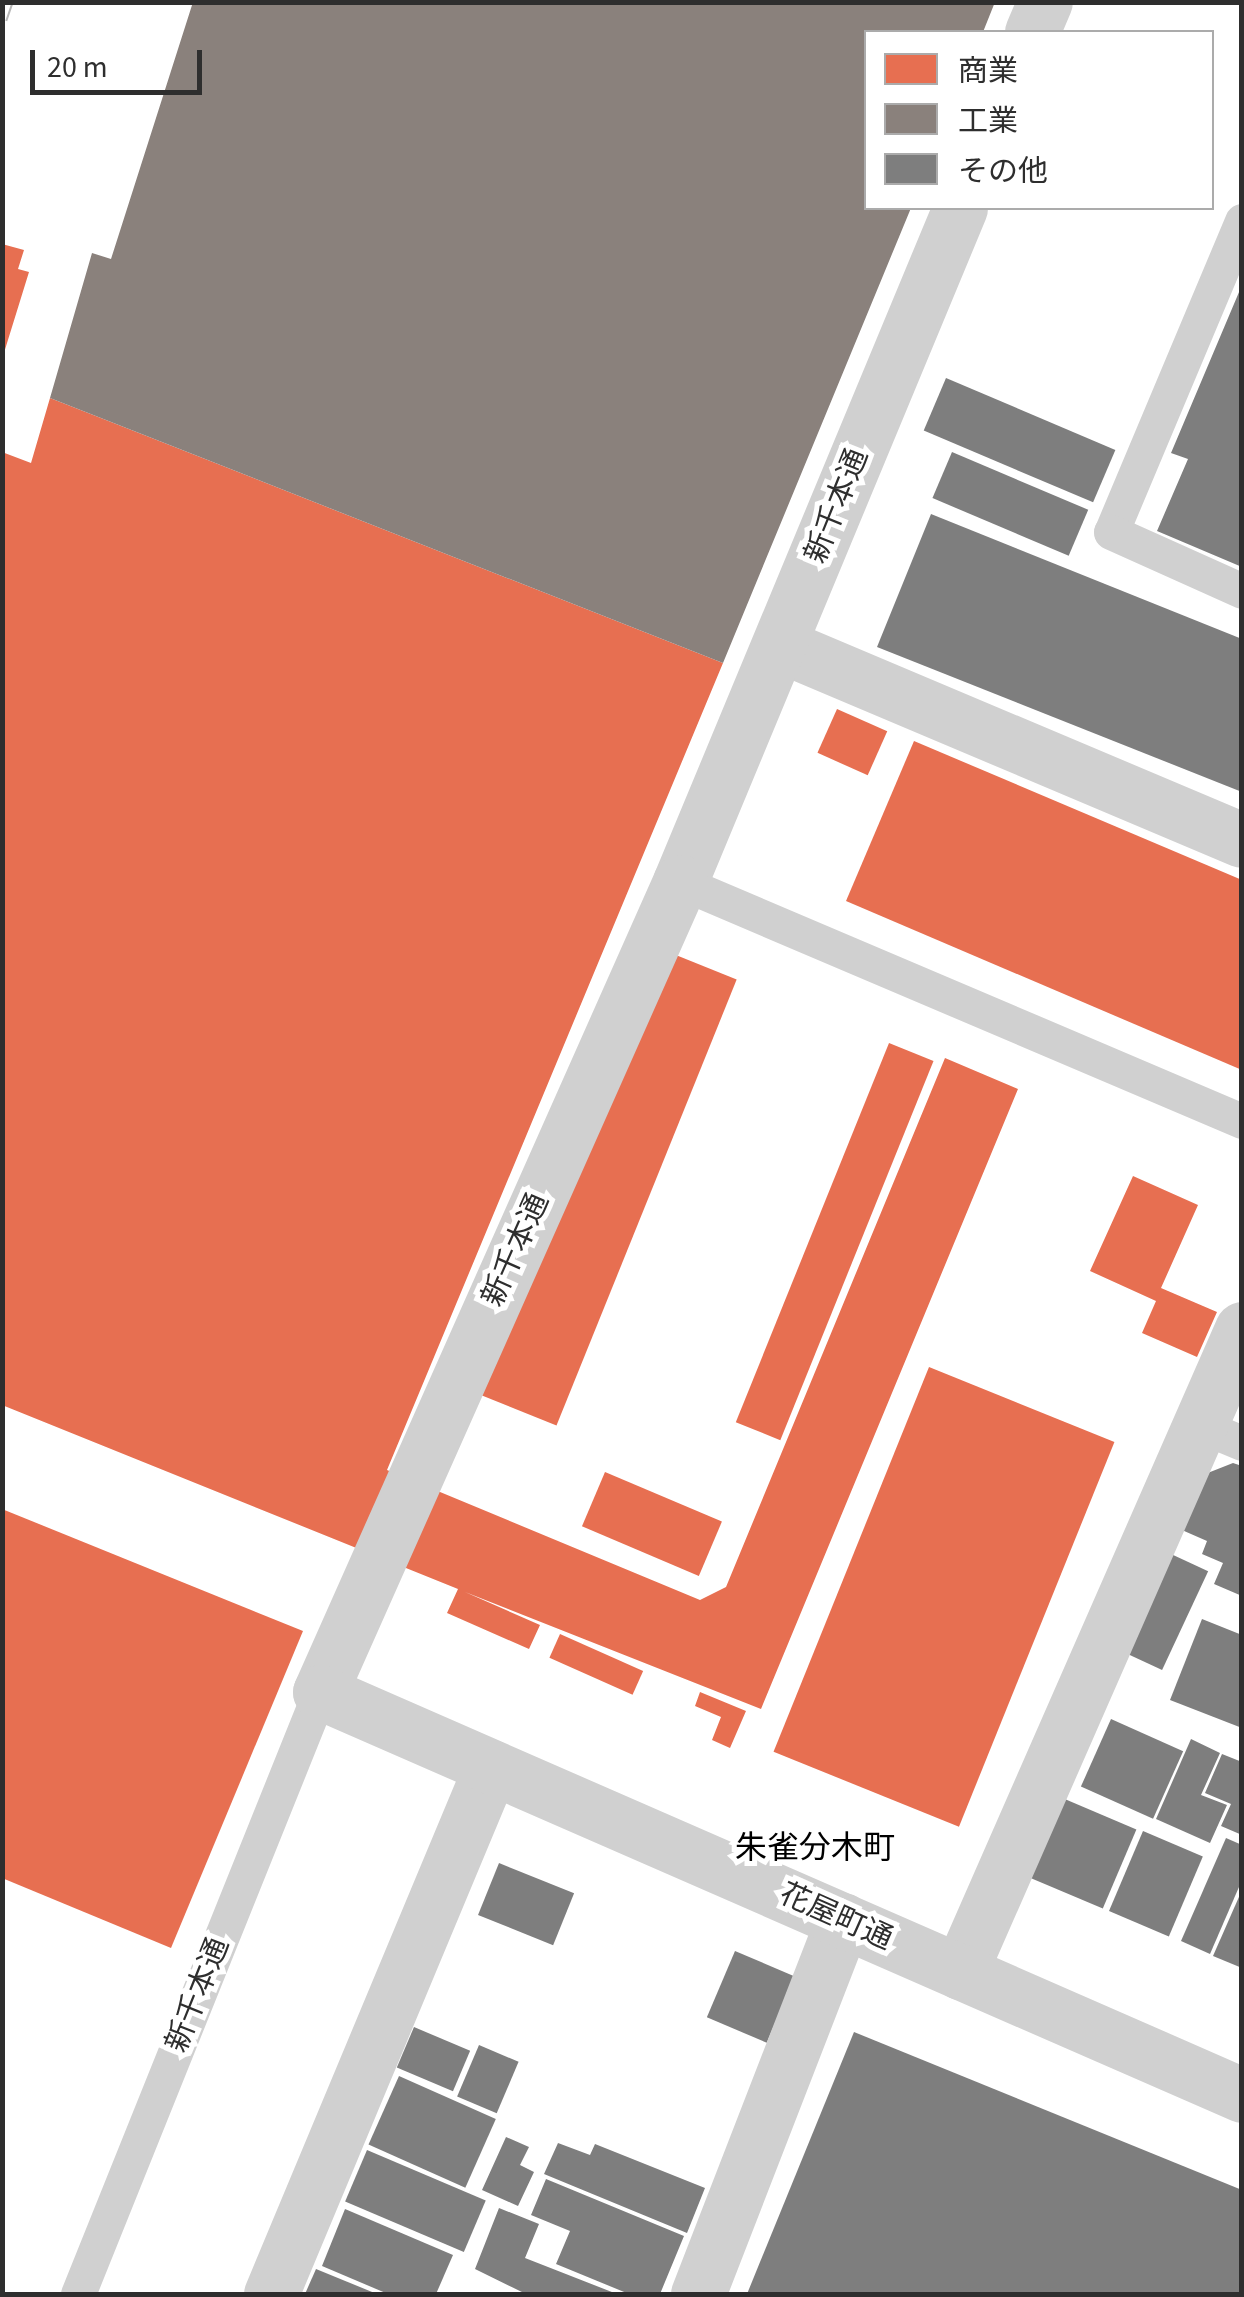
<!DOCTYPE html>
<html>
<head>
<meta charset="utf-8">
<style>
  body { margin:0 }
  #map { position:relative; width:1244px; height:2297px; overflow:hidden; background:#fff; font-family:"Source Sans 3","Noto Sans JP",sans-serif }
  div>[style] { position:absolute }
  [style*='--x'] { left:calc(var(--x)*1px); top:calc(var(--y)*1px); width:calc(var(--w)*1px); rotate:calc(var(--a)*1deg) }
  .shops>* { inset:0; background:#e76f51; transform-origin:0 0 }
  .industry>* { inset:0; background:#8a817c }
  .building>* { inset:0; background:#7e7e7e; transform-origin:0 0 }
  .service>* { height:35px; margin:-17.5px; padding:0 17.5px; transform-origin:17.5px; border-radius:17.5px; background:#d0d0d0 }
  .minor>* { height:55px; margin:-27.5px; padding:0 27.5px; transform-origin:27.5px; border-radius:27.5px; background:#d0d0d0 }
  .tertiary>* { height:55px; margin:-27.5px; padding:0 27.5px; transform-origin:27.5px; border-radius:27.5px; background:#d0d0d0 }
  .rail>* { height:11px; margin-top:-5.5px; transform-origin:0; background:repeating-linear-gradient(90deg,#fff 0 22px,#b8b8b8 0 44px); box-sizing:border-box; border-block:2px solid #b8b8b8 }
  span { translate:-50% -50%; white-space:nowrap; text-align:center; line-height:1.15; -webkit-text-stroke:10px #fff; paint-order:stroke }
  .street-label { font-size:30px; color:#2e2e2e }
  .neighbourhood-label { font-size:32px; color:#000 }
  .frame { position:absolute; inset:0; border:5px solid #2e2e2e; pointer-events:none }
  .legend { position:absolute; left:864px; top:30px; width:350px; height:180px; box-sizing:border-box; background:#fff; border:2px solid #ababab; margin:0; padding:12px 18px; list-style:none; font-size:30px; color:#2e2e2e }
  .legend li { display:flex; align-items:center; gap:20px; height:50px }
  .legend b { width:50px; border:2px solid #ababab }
  .scale { position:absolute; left:30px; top:50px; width:172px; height:45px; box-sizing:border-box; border:5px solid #2e2e2e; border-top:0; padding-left:12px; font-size:30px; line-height:35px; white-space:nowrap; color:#2e2e2e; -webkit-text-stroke:8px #fff; paint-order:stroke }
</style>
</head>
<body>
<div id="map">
  <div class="shops">
    <div style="clip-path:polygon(2px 244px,24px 250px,18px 269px,29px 272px,3px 356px)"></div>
    <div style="clip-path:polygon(50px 398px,723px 663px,387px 1470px,700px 1600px,726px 1587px,945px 1058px,1018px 1089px,761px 1709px,465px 1592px,540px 1625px,529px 1649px,447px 1613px,458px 1589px,2px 1405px,2px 452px,31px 463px)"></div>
    <div style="left:837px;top:709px;width:55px;height:48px;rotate:24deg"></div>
    <div style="clip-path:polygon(914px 741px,1242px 880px,1242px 1070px,846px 901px)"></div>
    <div style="left:656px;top:947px;width:87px;height:481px;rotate:22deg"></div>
    <div style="left:889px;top:1043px;width:48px;height:409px;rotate:22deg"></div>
    <div style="clip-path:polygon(1133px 1176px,1198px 1205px,1161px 1288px,1217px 1312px,1197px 1357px,1142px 1333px,1156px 1301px,1090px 1271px)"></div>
    <div style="left:929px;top:1367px;width:200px;height:415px;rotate:22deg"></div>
    <div style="left:605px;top:1472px;width:127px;height:59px;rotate:23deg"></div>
    <div style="clip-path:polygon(2px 1509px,303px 1631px,171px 1948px,2px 1878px)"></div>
    <div style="left:560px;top:1634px;width:91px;height:26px;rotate:24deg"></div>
    <div style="clip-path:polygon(700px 1692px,746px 1711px,730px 1748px,712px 1740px,721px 1717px,695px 1706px)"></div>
  </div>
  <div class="industry">
    <div style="clip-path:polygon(193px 2px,995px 2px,983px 32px,866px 32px,866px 208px,911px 208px,723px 663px,50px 398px,92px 253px,111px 259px)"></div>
  </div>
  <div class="building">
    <div style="clip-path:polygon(1242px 285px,1242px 567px,1157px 531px,1188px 459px,1171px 453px)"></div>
    <div style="left:946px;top:378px;width:184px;height:57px;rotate:23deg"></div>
    <div style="left:952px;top:452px;width:148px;height:50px;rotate:23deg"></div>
    <div style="clip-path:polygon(931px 514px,1242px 639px,1242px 792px,877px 647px)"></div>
    <div style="clip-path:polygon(1233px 1463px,1242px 1466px,1242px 1596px,1214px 1584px,1223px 1563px,1202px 1554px,1207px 1541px,1175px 1527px,1195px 1478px)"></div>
    <div style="left:1171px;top:1554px;width:41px;height:109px;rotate:25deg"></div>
    <div style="clip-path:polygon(1202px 1619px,1242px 1635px,1242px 1728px,1170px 1700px)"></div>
    <div style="left:1111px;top:1719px;width:79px;height:74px;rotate:24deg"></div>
    <div style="clip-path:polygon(1191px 1739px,1220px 1753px,1201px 1795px,1227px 1805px,1210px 1843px,1156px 1819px)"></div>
    <div style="clip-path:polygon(1222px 1754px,1242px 1762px,1242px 1835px,1221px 1826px,1231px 1804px,1205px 1793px)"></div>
    <div style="left:1060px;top:1797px;width:83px;height:86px;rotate:23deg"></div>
    <div style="left:1143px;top:1831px;width:65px;height:87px;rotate:23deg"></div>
    <div style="clip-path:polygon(1226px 1838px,1242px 1845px,1242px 1880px,1210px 1954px,1181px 1941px)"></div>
    <div style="left:499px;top:1863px;width:81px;height:56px;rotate:22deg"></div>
    <div style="clip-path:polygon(1242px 1890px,1242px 1968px,1213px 1956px)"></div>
    <div style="left:735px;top:1951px;width:65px;height:72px;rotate:23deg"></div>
    <div style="left:414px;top:2027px;width:61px;height:44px;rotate:23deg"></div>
    <div style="clip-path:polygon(854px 2032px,1242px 2190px,1242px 2294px,747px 2294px)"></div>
    <div style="left:479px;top:2045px;width:43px;height:56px;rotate:23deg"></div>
    <div style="left:399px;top:2076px;width:106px;height:75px;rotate:24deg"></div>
    <div style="clip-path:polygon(506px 2137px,529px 2147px,520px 2165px,534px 2172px,518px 2206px,482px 2190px)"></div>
    <div style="clip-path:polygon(558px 2143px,590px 2155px,595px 2144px,705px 2188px,687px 2233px,544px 2174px)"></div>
    <div style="left:367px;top:2150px;width:129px;height:56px;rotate:23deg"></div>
    <div style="clip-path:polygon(546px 2179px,684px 2236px,660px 2294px,629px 2294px,556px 2264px,570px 2231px,531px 2215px)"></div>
    <div style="clip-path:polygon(499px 2208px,539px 2224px,525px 2258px,617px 2294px,526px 2294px,475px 2269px)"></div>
    <div style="clip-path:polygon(345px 2209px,453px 2255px,436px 2294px,388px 2294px,322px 2266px)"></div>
    <div style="clip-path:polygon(316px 2269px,377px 2294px,305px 2294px)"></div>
  </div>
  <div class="service">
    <div style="--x:1242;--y:221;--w:337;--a:112.8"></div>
    <div style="--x:1111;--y:532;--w:144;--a:24.2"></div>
    <div style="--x:680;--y:882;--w:611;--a:23.04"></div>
    <div style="--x:1199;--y:1425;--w:47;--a:22.7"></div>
    <div style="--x:78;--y:2294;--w:649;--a:-68.1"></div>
  </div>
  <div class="minor">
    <div style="--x:780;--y:645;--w:501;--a:22.88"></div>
    <div style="--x:960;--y:1972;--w:702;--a:-66.32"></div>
    <div style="--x:271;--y:2294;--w:571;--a:-67.34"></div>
    <div style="--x:698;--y:2294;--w:401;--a:-68.8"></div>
  </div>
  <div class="tertiary">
    <div style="--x:1032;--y:32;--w:33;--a:-67"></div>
    <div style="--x:960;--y:208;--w:730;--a:112.56"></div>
    <div style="--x:680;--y:882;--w:886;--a:113.96"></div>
    <div style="--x:320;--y:1692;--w:1006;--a:23.61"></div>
  </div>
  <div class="rail">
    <div style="--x:2;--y:19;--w:18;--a:-71"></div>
  </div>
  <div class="street-label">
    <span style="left:837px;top:506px;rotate:-68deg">新千本通</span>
    <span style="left:516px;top:1250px;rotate:-66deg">新千本通</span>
    <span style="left:836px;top:1917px;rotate:24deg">花屋町通</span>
    <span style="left:198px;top:1995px;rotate:-68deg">新千本通</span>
  </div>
  <div class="neighbourhood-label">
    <span style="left:815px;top:1848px">朱雀分木町</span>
  </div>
  <div class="frame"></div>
  <ul class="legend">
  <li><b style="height:28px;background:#e76f51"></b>商業</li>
  <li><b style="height:28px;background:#8a817c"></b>工業</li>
  <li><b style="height:28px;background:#7e7e7e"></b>その他</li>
  </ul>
  <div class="scale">20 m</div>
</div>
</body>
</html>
